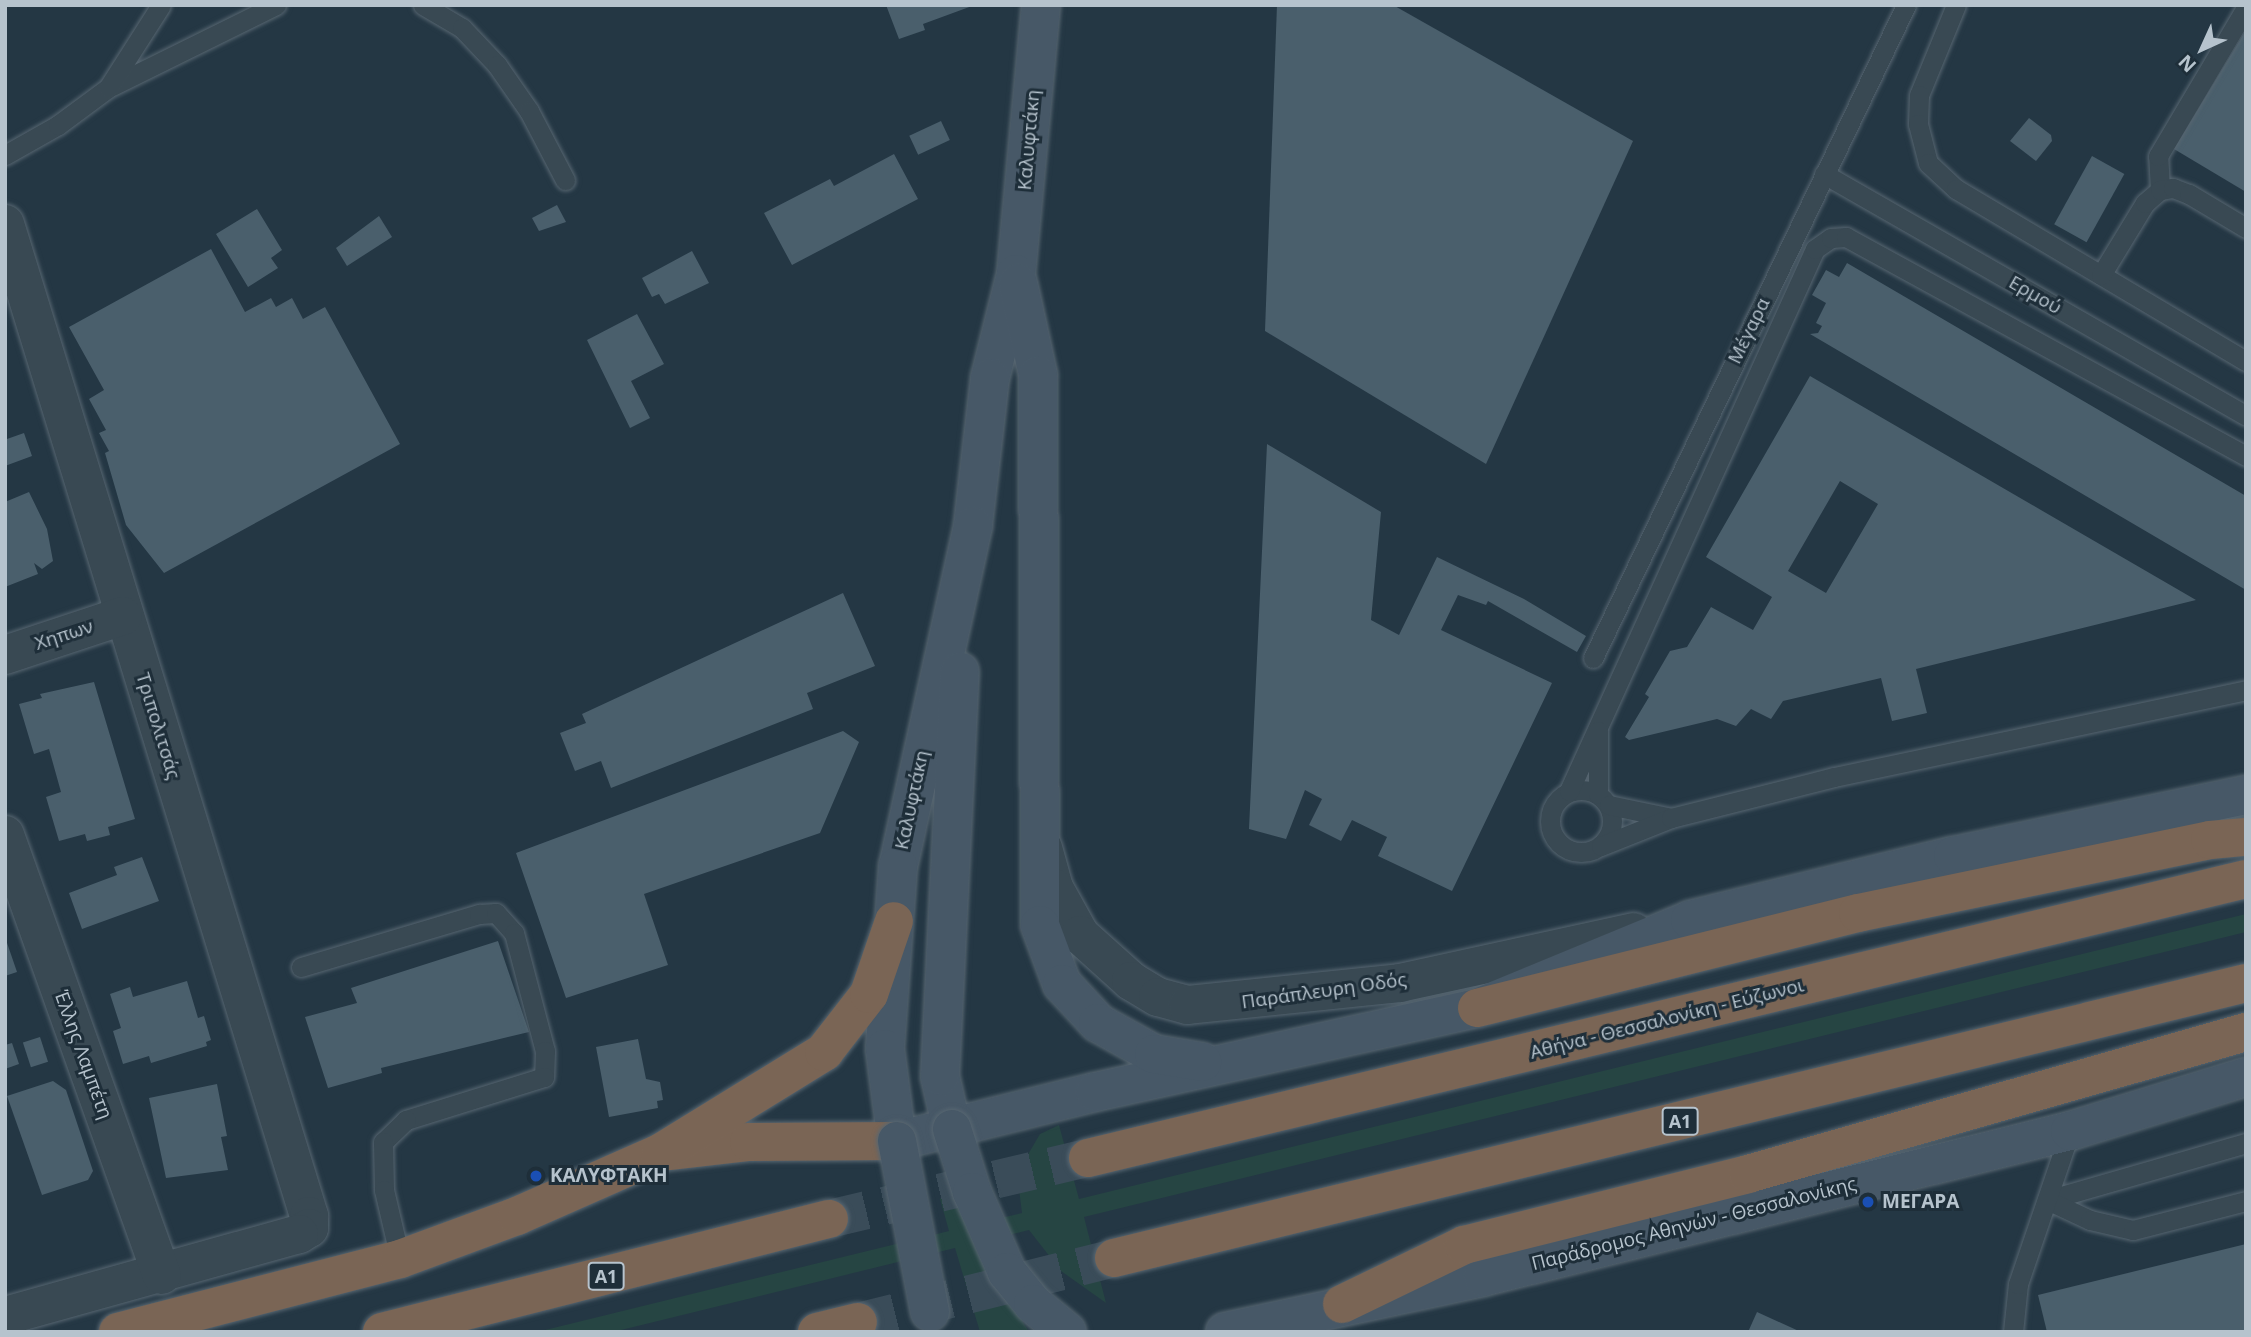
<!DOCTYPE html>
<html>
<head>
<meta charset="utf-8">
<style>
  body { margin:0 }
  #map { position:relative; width:2251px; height:1337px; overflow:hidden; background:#243744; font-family:"Open Sans",sans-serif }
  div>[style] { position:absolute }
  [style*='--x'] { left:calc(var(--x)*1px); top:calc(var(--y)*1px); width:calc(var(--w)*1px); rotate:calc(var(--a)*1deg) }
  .green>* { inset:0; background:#264543 }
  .building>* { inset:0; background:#4a5f6c; transform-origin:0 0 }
  .motorway-tunnel>* { height:38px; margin-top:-19px; transform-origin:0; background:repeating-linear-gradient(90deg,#3a4c59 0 38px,transparent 0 57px) }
  .roads { filter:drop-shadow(0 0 2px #576671) drop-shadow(0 0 2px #576671) }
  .service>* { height:19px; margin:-9.5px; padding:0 9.5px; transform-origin:9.5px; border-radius:9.5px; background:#394953 }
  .service>.ring { margin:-9.5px; padding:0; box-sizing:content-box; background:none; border:19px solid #394953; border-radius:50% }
  .minor>* { height:38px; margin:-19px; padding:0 19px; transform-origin:19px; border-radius:19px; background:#394953 }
  .tertiary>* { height:38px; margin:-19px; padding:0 19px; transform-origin:19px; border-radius:19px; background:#394953 }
  .secondary>* { height:38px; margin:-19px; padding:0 19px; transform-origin:19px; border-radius:19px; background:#475867 }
  .motorway>* { height:38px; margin:-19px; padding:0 19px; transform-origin:19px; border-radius:19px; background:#7a6555 }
  .bridges { filter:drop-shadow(0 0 2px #576671) drop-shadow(0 0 2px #576671) }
  .secondary-bridge>* { height:38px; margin:-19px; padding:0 19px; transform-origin:19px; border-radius:19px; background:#475867 }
  .dots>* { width:19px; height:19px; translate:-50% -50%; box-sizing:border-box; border:4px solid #1e2e39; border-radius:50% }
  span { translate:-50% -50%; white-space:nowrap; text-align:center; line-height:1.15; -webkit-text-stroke:6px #1e2e39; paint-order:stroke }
  .shield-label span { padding:2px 5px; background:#1e2e39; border:2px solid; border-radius:5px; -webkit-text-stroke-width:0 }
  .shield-label { font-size:18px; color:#b6c3cd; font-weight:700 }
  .street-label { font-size:19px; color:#b6c3cd }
  .poi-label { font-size:19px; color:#b6c3cd; font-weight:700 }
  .left { translate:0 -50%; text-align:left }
  .frame { position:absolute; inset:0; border:7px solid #b6c3cd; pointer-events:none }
  .north { position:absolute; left:2167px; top:14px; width:70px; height:70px; -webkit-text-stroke:5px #1e2e39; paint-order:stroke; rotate:225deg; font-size:19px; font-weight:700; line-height:28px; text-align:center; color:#b6c3cd }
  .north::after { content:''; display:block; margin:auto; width:24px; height:32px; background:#b6c3cd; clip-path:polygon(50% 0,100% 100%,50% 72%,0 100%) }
</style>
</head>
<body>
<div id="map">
  <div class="green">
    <div style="clip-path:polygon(2246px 914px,2246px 932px,1084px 1217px,1106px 1303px,1061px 1271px,1029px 1230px,974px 1244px,1029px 1332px,980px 1332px,955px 1248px,613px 1332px,537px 1332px,949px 1231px,940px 1199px,952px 1187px,967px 1226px,1022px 1213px,1017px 1173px,1040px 1134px,1059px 1125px,1079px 1199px)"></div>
  </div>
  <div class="building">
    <div style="clip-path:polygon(886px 5px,972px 5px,972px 6px,923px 24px,925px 30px,899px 39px)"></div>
    <div style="clip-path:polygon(1277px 5px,1393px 5px,1633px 141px,1486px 464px,1265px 331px)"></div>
    <div style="clip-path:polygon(2246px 30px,2246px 192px,2174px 149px)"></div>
    <div style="clip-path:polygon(2029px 118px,2051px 135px,2052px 141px,2036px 161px,2010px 141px)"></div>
    <div style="left:941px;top:121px;width:21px;height:35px;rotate:65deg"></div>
    <div style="clip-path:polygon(894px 154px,918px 199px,792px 265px,764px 213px,830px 179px,834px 186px)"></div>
    <div style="left:2092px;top:156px;width:37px;height:78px;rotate:29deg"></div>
    <div style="clip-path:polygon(557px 205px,566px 222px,539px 231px,532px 218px)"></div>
    <div style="clip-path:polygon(257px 209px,282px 250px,271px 258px,278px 268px,248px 287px,216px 234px)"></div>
    <div style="clip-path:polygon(379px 216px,392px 237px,347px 266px,336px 248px)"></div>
    <div style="clip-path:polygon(211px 249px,245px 312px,271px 298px,276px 307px,292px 298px,303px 319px,325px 307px,400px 444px,164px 573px,126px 525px,105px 453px,109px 451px,99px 433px,106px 430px,89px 399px,104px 390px,69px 327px)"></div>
    <div style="clip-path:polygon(692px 251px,709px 283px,665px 304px,659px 294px,652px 297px,642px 278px)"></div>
    <div style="clip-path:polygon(1847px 263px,2246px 496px,2246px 590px,1810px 334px,1818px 333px,1822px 326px,1816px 323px,1826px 303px,1812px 295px,1826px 270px,1839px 277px)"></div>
    <div style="clip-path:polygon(637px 314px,664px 364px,631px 381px,650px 418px,630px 428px,587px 340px)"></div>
    <div style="clip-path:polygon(evenodd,1810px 376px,2196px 600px,1916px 669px,1927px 713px,1892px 721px,1881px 678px,1783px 701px,1771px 719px,1751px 709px,1736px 726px,1717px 719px,1629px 740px,1625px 737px,1649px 697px,1645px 694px,1670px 651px,1687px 647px,1711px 607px,1753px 630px,1772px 597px,1706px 557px,1810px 376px,1840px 481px,1878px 504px,1826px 593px,1788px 571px,1840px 481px)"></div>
    <div style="clip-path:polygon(24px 433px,32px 456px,5px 466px,5px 434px,7px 439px)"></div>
    <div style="clip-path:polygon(1267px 444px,1381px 512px,1371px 620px,1399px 635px,1437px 557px,1524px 599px,1586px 636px,1577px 652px,1488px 601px,1486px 605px,1458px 595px,1441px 630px,1552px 683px,1452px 891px,1378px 856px,1387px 837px,1352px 820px,1341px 841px,1309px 825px,1322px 799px,1305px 790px,1286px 839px,1249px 829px)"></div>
    <div style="clip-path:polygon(29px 492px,47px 529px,53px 561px,42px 569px,34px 563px,38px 574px,5px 587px,5px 502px)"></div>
    <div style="clip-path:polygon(843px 593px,875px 666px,807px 693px,813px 709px,611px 788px,601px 761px,575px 771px,560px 733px,586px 723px,582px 714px)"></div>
    <div style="clip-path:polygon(94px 682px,135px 819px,108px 827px,110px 835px,87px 841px,85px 834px,59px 841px,46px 797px,61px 792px,49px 749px,34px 754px,19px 704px,42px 698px,40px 694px)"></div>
    <div style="clip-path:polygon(843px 731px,859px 742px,820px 833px,644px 894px,668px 965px,566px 998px,516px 853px)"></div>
    <div style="clip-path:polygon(142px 857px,159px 901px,82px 929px,69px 893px,117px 875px,114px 867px)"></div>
    <div style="clip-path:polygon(5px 937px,17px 972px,5px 976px)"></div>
    <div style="clip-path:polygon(498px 941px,529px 1032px,381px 1068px,382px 1073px,328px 1088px,305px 1017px,357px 1003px,351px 988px)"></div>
    <div style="clip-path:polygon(187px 981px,198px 1018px,204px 1016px,211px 1040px,206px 1042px,207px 1046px,151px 1063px,149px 1056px,123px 1064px,113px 1031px,121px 1028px,110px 994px,130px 987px,133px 997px)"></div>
    <div style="left:40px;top:1037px;width:26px;height:18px;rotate:72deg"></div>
    <div style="clip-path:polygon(638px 1039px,646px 1079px,660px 1082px,663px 1100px,657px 1101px,658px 1108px,609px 1117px,596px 1047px)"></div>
    <div style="clip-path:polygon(12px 1043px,19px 1064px,5px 1069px,5px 1045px)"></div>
    <div style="clip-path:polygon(53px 1081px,66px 1090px,93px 1171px,88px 1180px,42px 1195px,7px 1096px)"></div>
    <div style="clip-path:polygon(217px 1084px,227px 1136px,221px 1137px,228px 1170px,166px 1178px,149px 1098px)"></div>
    <div style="clip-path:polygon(2246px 1244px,2246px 1332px,2047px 1332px,2038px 1295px)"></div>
    <div style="clip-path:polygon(1757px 1312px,1801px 1332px,1748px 1332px)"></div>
  </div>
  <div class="motorway-tunnel">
    <div style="--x:829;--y:1219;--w:266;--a:-13.3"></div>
    <div style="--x:858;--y:1322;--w:264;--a:-14"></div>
  </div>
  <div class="roads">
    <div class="service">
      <div style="--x:423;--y:5;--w:45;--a:30.5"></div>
      <div style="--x:462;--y:28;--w:51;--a:46.6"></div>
      <div style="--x:497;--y:65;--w:56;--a:55.2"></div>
      <div style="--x:529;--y:111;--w:78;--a:62.4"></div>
      <div style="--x:1956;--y:5;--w:97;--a:112.3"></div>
      <div style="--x:1919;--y:95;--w:29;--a:92"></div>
      <div style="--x:1918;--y:124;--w:40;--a:75.6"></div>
      <div style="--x:1928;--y:163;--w:38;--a:43"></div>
      <div style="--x:1956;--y:189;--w:337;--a:30.7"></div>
      <div style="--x:112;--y:86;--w:183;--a:-26.3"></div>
      <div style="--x:5;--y:155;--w:61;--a:-29.5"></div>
      <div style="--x:58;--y:125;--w:62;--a:-36.5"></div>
      <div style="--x:108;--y:88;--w:98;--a:-57.4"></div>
      <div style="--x:1824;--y:174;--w:486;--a:29.8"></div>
      <div style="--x:2160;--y:190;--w:34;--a:-93"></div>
      <div style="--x:2158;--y:156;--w:172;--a:-59.3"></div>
      <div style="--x:2101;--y:275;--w:84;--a:-58.6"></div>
      <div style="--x:2145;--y:203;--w:20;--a:-41"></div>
      <div style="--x:2160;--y:190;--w:13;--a:-9"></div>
      <div style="--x:2173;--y:188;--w:17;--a:21"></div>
      <div style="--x:2189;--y:194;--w:66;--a:30.8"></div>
      <div style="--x:1593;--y:658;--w:724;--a:-64.39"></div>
      <div class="ring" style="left:1550px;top:790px;width:43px;height:43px"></div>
      <div style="--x:1569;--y:791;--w:595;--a:-65.59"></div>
      <div style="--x:1815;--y:249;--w:19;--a:-35"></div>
      <div style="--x:1831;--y:238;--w:15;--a:-4"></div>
      <div style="--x:1846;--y:237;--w:456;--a:28.7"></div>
      <div style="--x:1598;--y:794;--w:63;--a:-90"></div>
      <div style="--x:1609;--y:805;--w:63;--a:11.8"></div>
      <div style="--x:1601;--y:846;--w:75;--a:-21.8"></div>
      <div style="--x:1671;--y:818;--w:168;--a:-14.1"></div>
      <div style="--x:1834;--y:777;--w:421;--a:-11.9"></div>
      <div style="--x:301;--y:967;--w:186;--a:-16.6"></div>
      <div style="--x:479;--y:914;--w:17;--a:-3"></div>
      <div style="--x:496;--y:913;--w:27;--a:48"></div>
      <div style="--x:514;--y:933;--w:122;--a:75.3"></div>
      <div style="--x:545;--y:1051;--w:26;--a:92"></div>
      <div style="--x:544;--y:1077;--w:145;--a:162.7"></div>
      <div style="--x:406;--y:1120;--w:32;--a:136"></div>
      <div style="--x:383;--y:1142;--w:48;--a:88.8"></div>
      <div style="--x:384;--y:1190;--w:71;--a:76.9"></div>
      <div style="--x:2246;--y:1143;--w:207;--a:164"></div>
      <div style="--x:2047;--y:1200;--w:47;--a:24.9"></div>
      <div style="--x:2090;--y:1220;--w:44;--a:13.1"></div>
      <div style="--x:2133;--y:1230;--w:117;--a:-14.4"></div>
      <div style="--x:2013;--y:1332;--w:48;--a:-84.1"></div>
      <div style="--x:2018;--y:1284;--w:162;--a:-71.2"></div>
    </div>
    <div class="minor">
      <div style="--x:5;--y:224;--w:1038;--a:72.96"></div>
      <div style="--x:309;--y:1216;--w:12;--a:90"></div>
      <div style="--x:309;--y:1228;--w:12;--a:149"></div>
      <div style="--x:299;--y:1234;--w:305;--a:164.4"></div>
      <div style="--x:5;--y:655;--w:124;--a:-18.3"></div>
      <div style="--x:5;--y:835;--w:467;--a:70.4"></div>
    </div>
    <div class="tertiary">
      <div style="--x:1043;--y:848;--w:41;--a:74.6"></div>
      <div style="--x:1054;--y:888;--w:54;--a:61"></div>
      <div style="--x:1080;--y:935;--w:69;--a:42"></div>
      <div style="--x:1131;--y:981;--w:31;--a:31"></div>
      <div style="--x:1158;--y:997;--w:31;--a:15"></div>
      <div style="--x:1188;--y:1005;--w:213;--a:-5.9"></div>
      <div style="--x:1400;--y:983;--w:239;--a:-12.3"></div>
    </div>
    <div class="secondary">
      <div style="--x:1041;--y:5;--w:270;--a:95.3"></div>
      <div style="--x:1016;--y:274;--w:107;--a:104"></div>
      <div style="--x:990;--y:378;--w:149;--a:96.6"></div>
      <div style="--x:973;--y:526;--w:348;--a:102.4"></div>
      <div style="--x:898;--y:866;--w:183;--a:94.1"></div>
      <div style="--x:885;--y:1049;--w:93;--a:82.6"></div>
      <div style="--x:897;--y:1141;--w:204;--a:-13.9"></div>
      <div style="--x:1095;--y:1092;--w:391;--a:-12.4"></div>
      <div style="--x:1477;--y:1008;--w:230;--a:-22.4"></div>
      <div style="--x:1690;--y:920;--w:271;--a:-13.7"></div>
      <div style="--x:1953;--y:856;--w:299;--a:-11.8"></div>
      <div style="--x:1018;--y:283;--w:94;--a:77.7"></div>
      <div style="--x:1038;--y:375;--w:550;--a:89.79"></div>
      <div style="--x:1040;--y:925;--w:63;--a:69.6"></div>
      <div style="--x:1062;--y:984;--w:53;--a:47.3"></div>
      <div style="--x:1098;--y:1023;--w:64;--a:29"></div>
      <div style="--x:1154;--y:1054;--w:49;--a:9.5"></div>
      <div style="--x:952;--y:1129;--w:54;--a:-102.8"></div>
      <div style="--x:940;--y:1076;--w:405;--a:-87.2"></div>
      <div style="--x:1225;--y:1332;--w:264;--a:-12"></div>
      <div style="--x:1483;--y:1277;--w:605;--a:-13.97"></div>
      <div style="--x:2070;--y:1131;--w:184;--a:-17.1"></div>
    </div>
    <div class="motorway">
      <div style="--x:1477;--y:1008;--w:393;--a:-14"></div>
      <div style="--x:1858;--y:913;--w:359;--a:-11.7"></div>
      <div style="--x:2210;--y:840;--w:36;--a:-5"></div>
      <div style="--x:669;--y:1151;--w:81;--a:-6.4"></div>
      <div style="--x:749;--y:1142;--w:148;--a:-0.4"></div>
      <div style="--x:1088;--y:1158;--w:1191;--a:-13.55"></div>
      <div style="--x:1114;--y:1258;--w:1165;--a:-13.65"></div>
      <div style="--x:1342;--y:1304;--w:136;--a:-25.8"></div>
      <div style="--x:1464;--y:1245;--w:293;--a:-14"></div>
      <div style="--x:1748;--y:1174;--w:518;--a:-15.92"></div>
      <div style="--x:118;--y:1332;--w:291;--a:-14.5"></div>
      <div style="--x:400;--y:1259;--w:125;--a:-20.2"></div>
      <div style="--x:517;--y:1216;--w:156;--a:-23.8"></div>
      <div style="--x:660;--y:1153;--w:193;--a:-31.6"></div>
      <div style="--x:824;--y:1052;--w:73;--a:-52.2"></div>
      <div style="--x:869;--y:994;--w:77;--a:-71.1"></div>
      <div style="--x:382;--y:1332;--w:461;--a:-14.2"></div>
      <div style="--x:817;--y:1332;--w:42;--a:-13.7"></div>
    </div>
  </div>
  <div class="bridges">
    <div class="secondary-bridge">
      <div style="--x:952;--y:1129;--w:66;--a:72.4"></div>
      <div style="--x:972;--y:1192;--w:87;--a:66.4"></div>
      <div style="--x:1007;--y:1272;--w:41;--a:50.9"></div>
      <div style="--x:1033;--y:1304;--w:44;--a:39.5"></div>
      <div style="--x:897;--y:1141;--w:174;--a:79.1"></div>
    </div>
  </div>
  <div class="dots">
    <div style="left:536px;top:1176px;background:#1a4fb4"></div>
    <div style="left:1868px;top:1202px;background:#1a4fb4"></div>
  </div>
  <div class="shield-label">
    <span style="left:1680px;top:1121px">Α1</span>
    <span style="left:606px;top:1276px">Α1</span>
  </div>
  <div class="street-label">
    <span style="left:1029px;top:140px;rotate:-85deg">Καλυφτάκη</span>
    <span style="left:2035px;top:295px;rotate:30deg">Ερμού</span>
    <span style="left:1749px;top:331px;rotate:-64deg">Μέγαρα</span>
    <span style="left:64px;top:635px;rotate:-18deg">Χηπων</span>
    <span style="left:158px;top:726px;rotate:73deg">Τριπολιτσάς</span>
    <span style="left:912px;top:800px;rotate:-78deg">Καλυφτάκη</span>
    <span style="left:1324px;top:991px;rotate:-8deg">Παράπλευρη Οδός</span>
    <span style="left:1667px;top:1019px;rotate:-14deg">Αθήνα - Θεσσαλονίκη - Εύζωνοι</span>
    <span style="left:83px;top:1055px;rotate:70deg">Έλλης Λαμπέτη</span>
    <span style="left:1694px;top:1224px;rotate:-14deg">Παράδρομος Αθηνών - Θεσσαλονίκης</span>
  </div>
  <div class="poi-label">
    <span class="left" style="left:550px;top:1176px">ΚΑΛΥΦΤΑΚΗ</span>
    <span class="left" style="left:1882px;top:1202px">ΜΕΓΑΡΑ</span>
  </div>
  <div class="frame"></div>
  <div class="north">N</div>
</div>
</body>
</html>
